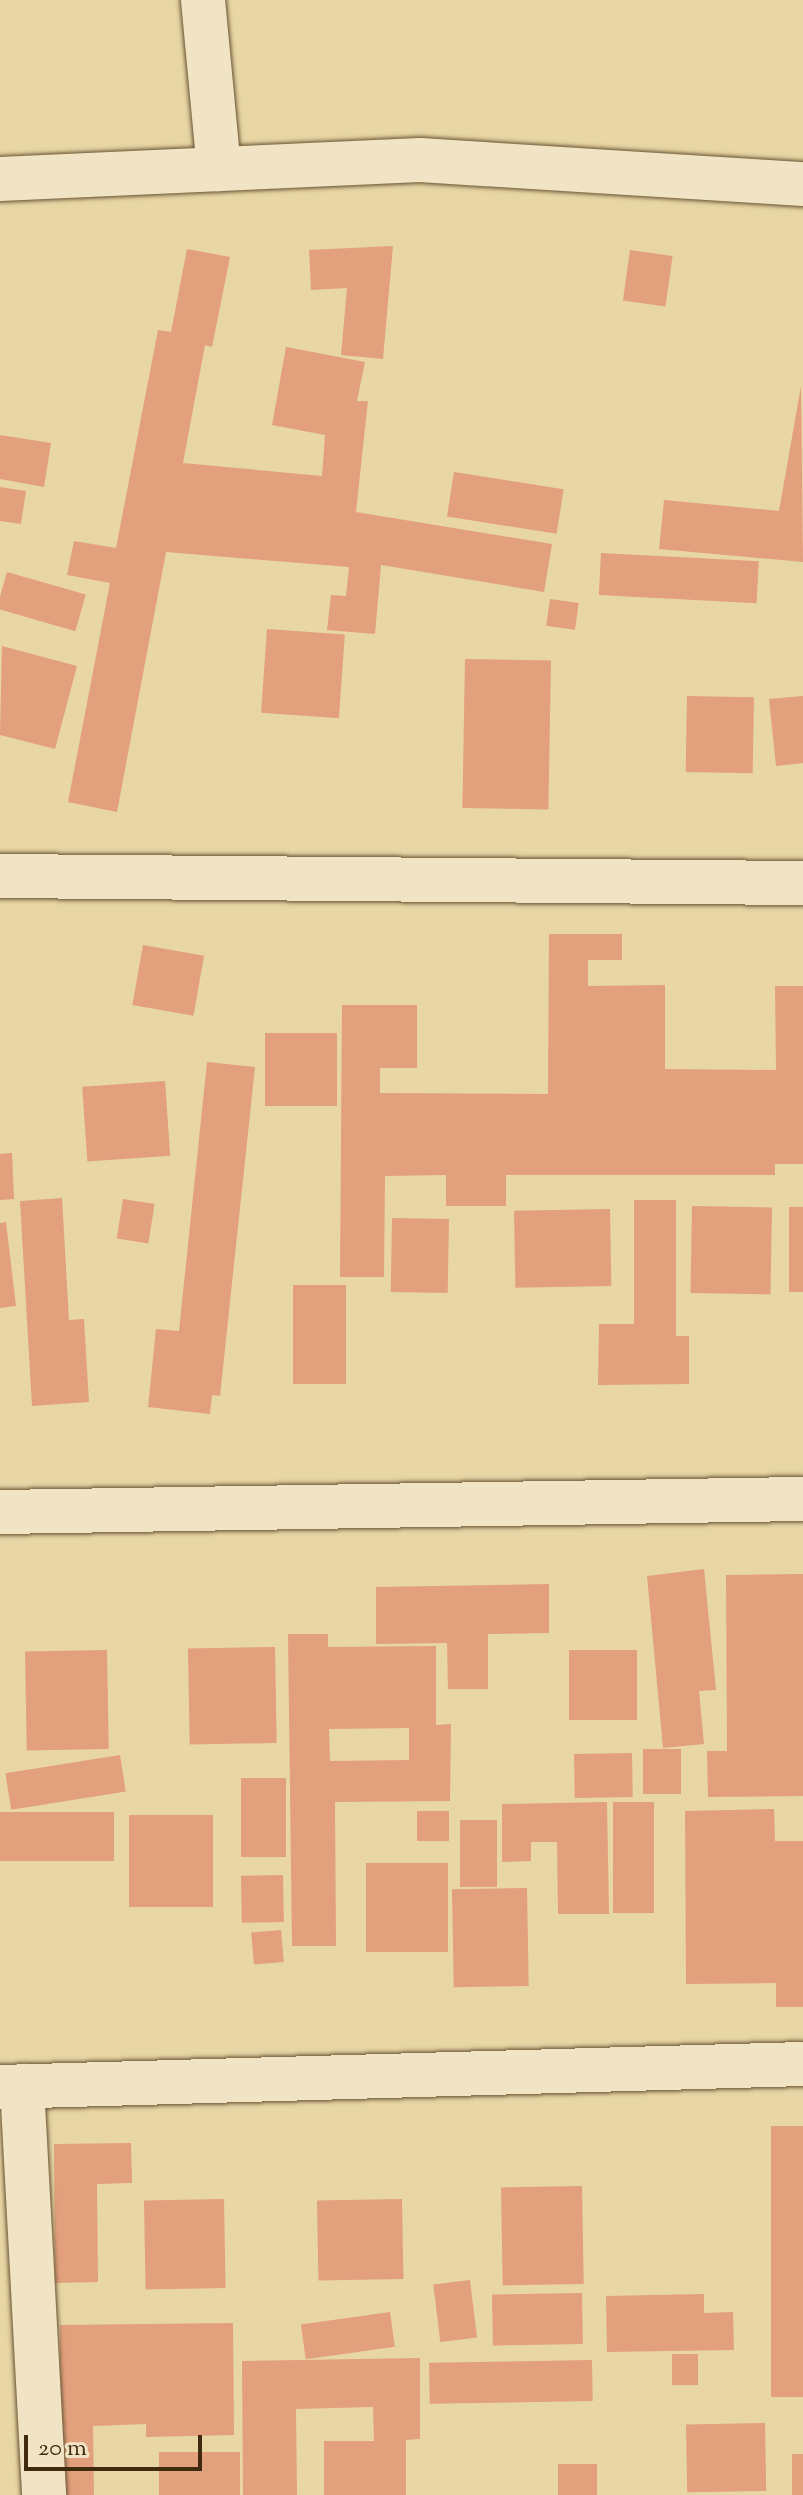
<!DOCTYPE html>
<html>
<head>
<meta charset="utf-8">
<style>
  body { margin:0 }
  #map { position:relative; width:803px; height:2495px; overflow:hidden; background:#e8d6a5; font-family:"Sorts Mill Goudy",serif }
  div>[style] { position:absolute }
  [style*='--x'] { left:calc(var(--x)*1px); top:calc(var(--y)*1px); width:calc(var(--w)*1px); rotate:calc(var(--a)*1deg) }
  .building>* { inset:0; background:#e3a07d; transform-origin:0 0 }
  .roads { filter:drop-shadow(0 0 2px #695534) drop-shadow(0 0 2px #695534) }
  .minor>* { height:44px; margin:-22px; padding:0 22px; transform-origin:22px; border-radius:22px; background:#f0e4c4 }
  .tertiary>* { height:44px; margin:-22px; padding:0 22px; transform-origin:22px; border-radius:22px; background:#f0e4c4 }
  span { translate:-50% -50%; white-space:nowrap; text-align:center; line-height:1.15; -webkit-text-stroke:6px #f0e4c4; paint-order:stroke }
  .scale { position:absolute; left:24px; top:2435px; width:178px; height:36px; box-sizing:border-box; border:4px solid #3f2a0f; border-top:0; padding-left:10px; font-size:24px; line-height:28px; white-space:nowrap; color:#3f2a0f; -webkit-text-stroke:6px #f0e4c4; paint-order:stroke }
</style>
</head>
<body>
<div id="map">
  <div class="building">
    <div style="clip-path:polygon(393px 246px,383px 359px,341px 355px,347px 288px,311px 290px,309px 250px)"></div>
    <div style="clip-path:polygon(187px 249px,230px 257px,212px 347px,205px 345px,183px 463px,322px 476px,325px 435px,272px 425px,286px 347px,365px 362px,357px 401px,368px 401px,356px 512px,552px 544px,544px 592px,381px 565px,375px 634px,327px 630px,331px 595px,346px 596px,349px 567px,166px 552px,117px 812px,68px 802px,110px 583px,67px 575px,74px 541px,116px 548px,158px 330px,171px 332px)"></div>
    <div style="left:630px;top:250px;width:43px;height:51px;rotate:8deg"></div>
    <div style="clip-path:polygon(801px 386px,803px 562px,659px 549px,664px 500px,779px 511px)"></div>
    <div style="clip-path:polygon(0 435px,51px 443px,44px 487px,0 479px)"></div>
    <div style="left:454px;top:472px;width:111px;height:45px;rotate:9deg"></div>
    <div style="clip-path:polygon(0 487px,26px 491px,21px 524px,0 521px)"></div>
    <div style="left:601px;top:553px;width:158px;height:42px;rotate:3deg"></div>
    <div style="left:7px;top:572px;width:82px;height:38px;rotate:16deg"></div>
    <div style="left:550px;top:599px;width:29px;height:27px;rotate:8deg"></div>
    <div style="left:267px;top:629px;width:78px;height:84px;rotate:4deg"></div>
    <div style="clip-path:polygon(2px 646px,77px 666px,55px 749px,0 735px)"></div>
    <div style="left:465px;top:659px;width:86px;height:149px;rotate:1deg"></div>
    <div style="left:687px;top:696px;width:67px;height:76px;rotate:1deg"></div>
    <div style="clip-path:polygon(803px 696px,803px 763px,776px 766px,769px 699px)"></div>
    <div style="clip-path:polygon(549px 934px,622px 934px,622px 960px,588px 960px,588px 986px,665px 985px,665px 1069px,776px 1070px,775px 986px,803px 986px,803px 1164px,775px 1164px,775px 1175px,506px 1175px,506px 1206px,446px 1206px,446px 1175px,385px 1176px,384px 1277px,340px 1277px,342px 1005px,417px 1005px,417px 1068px,380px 1068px,380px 1093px,548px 1094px)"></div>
    <div style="left:143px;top:945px;width:62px;height:61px;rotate:10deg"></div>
    <div style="left:265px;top:1033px;width:72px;height:73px"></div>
    <div style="clip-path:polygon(207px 1062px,255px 1067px,220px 1396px,212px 1395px,210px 1414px,148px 1407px,156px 1329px,179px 1331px)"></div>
    <div style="left:165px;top:1081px;width:75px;height:83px;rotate:86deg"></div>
    <div style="clip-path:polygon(12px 1153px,14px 1199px,0 1200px,0 1154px)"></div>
    <div style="clip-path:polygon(62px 1198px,69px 1320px,84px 1319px,89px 1402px,32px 1406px,20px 1201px)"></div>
    <div style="left:123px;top:1199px;width:32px;height:40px;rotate:9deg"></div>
    <div style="clip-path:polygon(634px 1200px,676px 1200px,676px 1336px,689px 1336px,689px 1384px,598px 1385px,599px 1324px,634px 1324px)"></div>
    <div style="left:692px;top:1206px;width:80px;height:87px;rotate:1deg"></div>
    <div style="left:789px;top:1207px;width:14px;height:85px"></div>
    <div style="left:610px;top:1209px;width:77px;height:96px;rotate:89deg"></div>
    <div style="left:392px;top:1218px;width:57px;height:74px;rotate:1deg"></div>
    <div style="clip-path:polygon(6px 1222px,16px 1306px,0 1308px,0 1223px)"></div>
    <div style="left:293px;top:1285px;width:53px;height:99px"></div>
    <div style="clip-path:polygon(704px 1569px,716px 1690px,699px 1691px,704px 1744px,663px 1748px,647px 1576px)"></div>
    <div style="clip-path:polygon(803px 1574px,803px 1796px,708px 1797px,707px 1751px,727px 1751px,726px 1575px)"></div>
    <div style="clip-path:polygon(549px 1584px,549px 1633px,488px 1634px,488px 1689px,448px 1689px,447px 1643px,376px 1644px,376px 1587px)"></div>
    <div style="clip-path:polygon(evenodd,288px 1634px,328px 1634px,328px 1647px,436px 1646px,436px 1725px,451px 1724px,450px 1801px,335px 1802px,336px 1946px,292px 1946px,288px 1634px,409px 1728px,409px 1760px,330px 1761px,329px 1729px,409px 1728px)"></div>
    <div style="left:275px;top:1647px;width:96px;height:87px;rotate:89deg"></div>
    <div style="left:107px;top:1650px;width:99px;height:82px;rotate:89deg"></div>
    <div style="left:569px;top:1650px;width:68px;height:70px"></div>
    <div style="left:643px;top:1749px;width:38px;height:45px"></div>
    <div style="left:632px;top:1753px;width:44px;height:58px;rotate:89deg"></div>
    <div style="left:120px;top:1755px;width:37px;height:116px;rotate:81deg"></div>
    <div style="left:241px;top:1778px;width:45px;height:79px"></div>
    <div style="clip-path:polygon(607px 1802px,609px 1914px,558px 1914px,557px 1842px,531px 1842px,531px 1861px,502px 1862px,502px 1804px)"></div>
    <div style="left:613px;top:1802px;width:41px;height:111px"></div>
    <div style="clip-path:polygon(774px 1809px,775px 1841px,803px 1841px,803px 2007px,776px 2007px,776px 1983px,686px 1984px,685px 1811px)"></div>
    <div style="left:417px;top:1811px;width:32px;height:30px"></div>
    <div style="left:114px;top:1812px;width:49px;height:114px;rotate:90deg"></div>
    <div style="left:213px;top:1815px;width:92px;height:84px;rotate:90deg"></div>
    <div style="left:460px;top:1820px;width:37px;height:67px"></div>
    <div style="left:448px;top:1863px;width:89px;height:82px;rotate:90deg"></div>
    <div style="left:283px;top:1875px;width:47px;height:42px;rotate:89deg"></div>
    <div style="left:527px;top:1888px;width:98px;height:75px;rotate:89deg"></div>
    <div style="left:281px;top:1930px;width:32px;height:30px;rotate:85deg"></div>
    <div style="left:803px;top:2126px;width:271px;height:32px;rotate:90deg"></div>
    <div style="clip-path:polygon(131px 2143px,132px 2183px,97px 2184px,98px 2282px,55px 2283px,54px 2144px)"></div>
    <div style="left:582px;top:2186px;width:98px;height:81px;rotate:89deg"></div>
    <div style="left:224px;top:2199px;width:89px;height:80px;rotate:89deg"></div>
    <div style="left:402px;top:2199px;width:80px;height:85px;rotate:89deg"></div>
    <div style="left:470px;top:2280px;width:58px;height:37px;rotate:83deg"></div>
    <div style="left:582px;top:2293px;width:51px;height:90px;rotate:89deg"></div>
    <div style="clip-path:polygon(704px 2294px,704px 2313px,733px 2312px,734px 2350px,607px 2352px,606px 2296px)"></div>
    <div style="left:390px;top:2312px;width:35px;height:90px;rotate:82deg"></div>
    <div style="clip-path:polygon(233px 2323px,234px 2435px,146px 2437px,146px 2424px,93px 2426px,94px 2495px,61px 2495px,60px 2325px)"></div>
    <div style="left:672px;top:2354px;width:26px;height:31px"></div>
    <div style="clip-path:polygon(420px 2358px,420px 2439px,406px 2440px,406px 2495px,324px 2495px,324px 2441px,374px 2441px,373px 2407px,296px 2409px,297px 2495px,243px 2495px,242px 2361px)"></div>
    <div style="left:592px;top:2360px;width:41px;height:163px;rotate:89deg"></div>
    <div style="left:765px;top:2423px;width:68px;height:79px;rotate:89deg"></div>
    <div style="left:240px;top:2452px;width:43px;height:81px;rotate:90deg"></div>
    <div style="left:792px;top:2454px;width:11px;height:41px"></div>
    <div style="left:558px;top:2464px;width:39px;height:31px"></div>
  </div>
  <div class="roads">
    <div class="minor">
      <div style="--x:203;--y:0;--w:170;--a:84.6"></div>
      <div style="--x:0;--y:179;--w:420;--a:-2.6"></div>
      <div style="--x:420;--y:160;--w:384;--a:3.6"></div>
      <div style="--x:0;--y:876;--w:803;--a:0.5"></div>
      <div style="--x:22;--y:2086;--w:410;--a:86.9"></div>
      <div style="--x:0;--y:2087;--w:803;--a:-1.64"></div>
    </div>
    <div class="tertiary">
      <div style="--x:0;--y:1512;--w:803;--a:-0.93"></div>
    </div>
  </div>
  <div class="scale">20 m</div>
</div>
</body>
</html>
